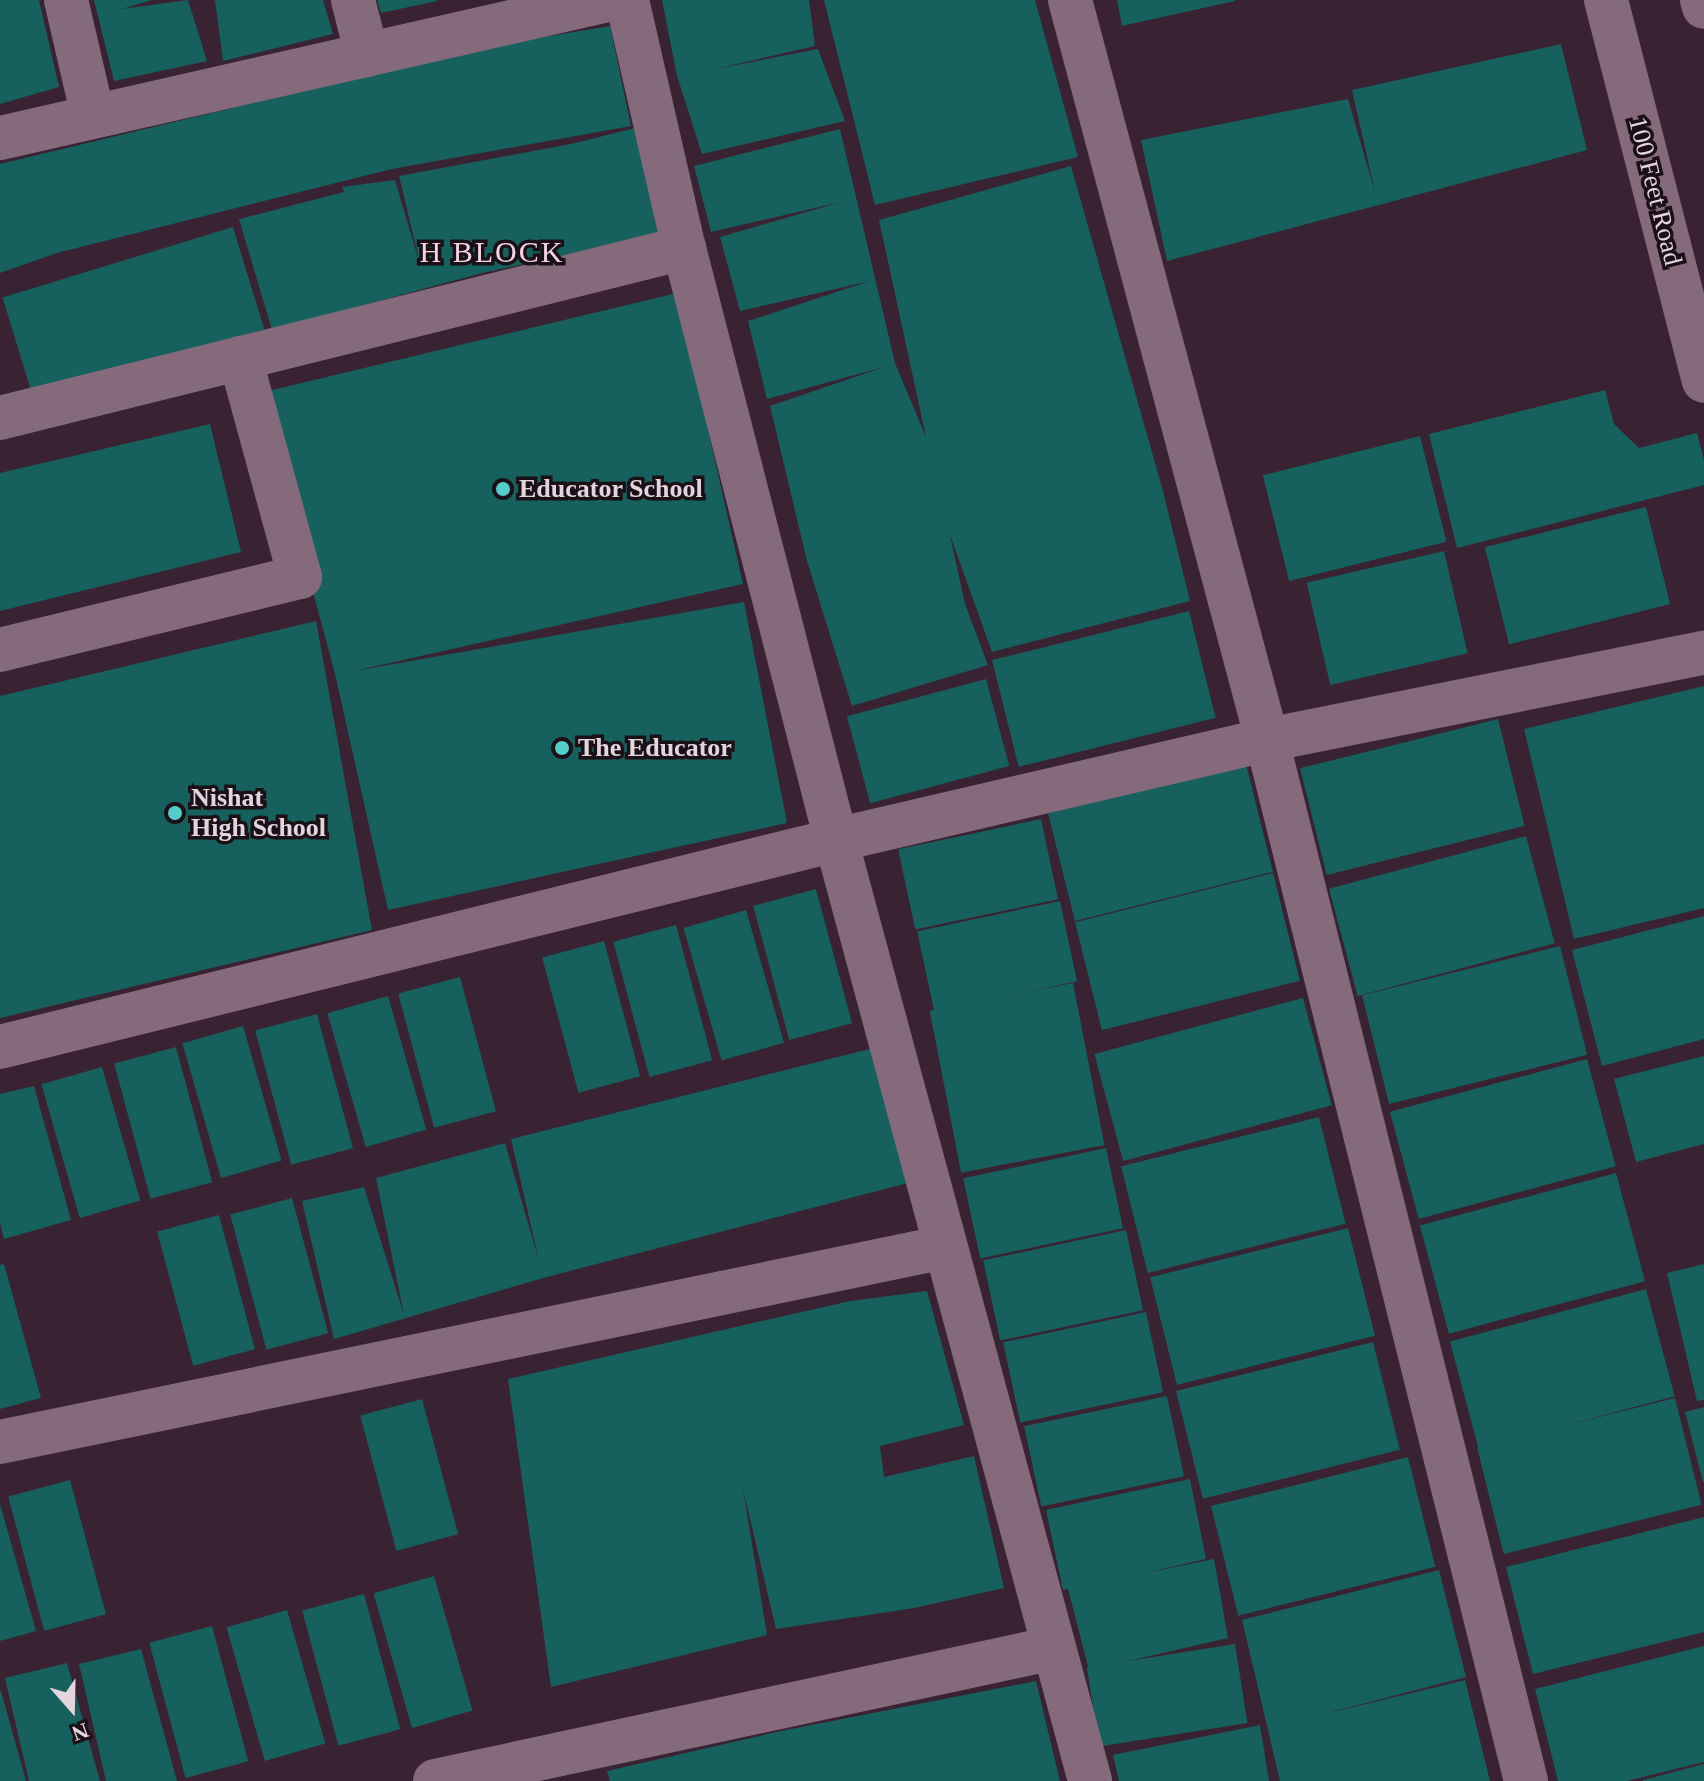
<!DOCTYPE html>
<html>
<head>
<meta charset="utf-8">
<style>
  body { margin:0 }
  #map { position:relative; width:1704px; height:1781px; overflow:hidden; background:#392231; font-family:"Times New Roman",serif }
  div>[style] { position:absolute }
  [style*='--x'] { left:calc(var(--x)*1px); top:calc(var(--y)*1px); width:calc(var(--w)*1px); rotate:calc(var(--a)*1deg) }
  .building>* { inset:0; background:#16605e; transform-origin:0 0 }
  .street>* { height:44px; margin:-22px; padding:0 22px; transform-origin:22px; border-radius:22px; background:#856a7c }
  .secondary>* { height:44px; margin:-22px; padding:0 22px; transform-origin:22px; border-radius:22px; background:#856a7c }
  .dots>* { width:22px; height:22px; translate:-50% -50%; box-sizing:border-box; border:4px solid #1a1016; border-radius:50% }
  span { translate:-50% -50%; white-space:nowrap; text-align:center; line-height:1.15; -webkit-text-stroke:7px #1a1016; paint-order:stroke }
  .street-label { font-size:26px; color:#e4d4de }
  .poi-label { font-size:26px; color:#e4d4de; font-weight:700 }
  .left { translate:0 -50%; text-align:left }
  .quarter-label { font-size:30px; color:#f3d4e7; letter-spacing:2px }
  .north { position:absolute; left:32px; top:1669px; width:80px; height:80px; -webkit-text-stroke:6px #1a1016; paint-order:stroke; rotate:160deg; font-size:22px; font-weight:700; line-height:32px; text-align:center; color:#e4d4de }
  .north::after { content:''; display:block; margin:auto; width:28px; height:36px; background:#e4d4de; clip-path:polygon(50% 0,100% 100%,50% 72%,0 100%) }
</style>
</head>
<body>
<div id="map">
  <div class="building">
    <div style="clip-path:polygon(0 0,39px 0,59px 87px,0 104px)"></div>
    <div style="clip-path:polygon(94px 0,152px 0,122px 9px,188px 0,207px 61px,114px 81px)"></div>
    <div style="clip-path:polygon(215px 0,323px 0,333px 34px,223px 61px)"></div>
    <div style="clip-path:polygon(377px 0,437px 0,437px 1px,381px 13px)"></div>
    <div style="clip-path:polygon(662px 0,809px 0,815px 46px,715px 69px,818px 49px,845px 121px,702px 154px,677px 76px)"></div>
    <div style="clip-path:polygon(824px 0,1035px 0,1078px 157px,875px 205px)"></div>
    <div style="clip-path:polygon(1117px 0,1235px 0,1235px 1px,1122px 26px)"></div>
    <div style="clip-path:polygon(610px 26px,631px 126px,392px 169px,57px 253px,0 273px,0 164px,490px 46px)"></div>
    <div style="clip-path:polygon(1561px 44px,1587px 150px,1167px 261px,1141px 140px,1348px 99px,1375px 192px,1352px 90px)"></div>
    <div style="clip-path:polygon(635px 128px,658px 235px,482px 273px,272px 330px,239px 219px,344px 192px,342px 187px,395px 180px,421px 268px,399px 176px,571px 144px)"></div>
    <div style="clip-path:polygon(840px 129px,895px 363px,926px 437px,879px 220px,1071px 166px,1163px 491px,1190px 601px,992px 652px,950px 535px,965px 604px,988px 665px,852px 706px,807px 561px,770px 406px,884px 367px,767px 399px,748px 321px,870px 281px,740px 311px,720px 237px,841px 202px,711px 232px,694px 166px)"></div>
    <div style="left:233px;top:227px;width:107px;height:241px;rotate:73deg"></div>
    <div style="clip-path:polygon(677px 293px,743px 584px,354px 671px,744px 602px,787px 823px,388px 910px,335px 674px,260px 393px)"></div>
    <div style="clip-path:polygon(1605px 390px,1614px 424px,1639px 448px,1697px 433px,1704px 460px,1704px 485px,1457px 548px,1429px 434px)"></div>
    <div style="clip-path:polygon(210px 424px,241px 552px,0 611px,0 473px)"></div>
    <div style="left:1420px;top:436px;width:109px;height:162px;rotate:76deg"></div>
    <div style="left:1646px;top:507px;width:100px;height:166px;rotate:76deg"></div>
    <div style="left:1444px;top:551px;width:105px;height:141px;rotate:77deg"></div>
    <div style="left:1189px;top:611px;width:110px;height:203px;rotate:76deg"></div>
    <div style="clip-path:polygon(316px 621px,372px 930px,0 1018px,0 696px)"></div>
    <div style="left:986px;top:679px;width:90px;height:144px;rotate:75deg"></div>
    <div style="clip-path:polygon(1704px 686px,1704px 908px,1574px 939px,1524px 729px)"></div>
    <div style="left:1498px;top:719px;width:110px;height:204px;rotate:76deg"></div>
    <div style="left:1246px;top:764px;width:111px;height:204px;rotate:76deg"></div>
    <div style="left:1041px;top:819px;width:82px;height:146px;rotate:78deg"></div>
    <div style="left:1526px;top:836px;width:111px;height:204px;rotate:75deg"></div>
    <div style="left:1273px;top:873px;width:111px;height:204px;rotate:76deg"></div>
    <div style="left:816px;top:889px;width:139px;height:65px;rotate:75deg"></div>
    <div style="left:1060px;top:901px;width:82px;height:146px;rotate:78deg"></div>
    <div style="left:746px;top:910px;width:138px;height:65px;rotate:74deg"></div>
    <div style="clip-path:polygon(1704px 916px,1704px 1039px,1602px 1066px,1572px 950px)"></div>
    <div style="left:676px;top:925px;width:140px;height:65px;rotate:75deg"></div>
    <div style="left:604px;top:941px;width:140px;height:64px;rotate:75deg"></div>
    <div style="left:1560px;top:946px;width:112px;height:204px;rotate:76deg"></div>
    <div style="left:460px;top:977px;width:139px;height:64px;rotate:75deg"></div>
    <div style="left:1073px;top:983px;width:165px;height:146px;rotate:79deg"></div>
    <div style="left:388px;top:996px;width:139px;height:63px;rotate:74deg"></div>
    <div style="left:1303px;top:998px;width:111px;height:216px;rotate:75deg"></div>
    <div style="left:317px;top:1014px;width:139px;height:64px;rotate:75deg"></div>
    <div style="left:243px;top:1026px;width:140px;height:63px;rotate:74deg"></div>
    <div style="left:176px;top:1047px;width:140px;height:64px;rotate:75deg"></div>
    <div style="clip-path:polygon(870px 1049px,908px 1183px,543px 1278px,334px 1339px,302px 1201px,364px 1187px,404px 1315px,376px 1178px,505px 1143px,539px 1261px,511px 1139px)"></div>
    <div style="clip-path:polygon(1704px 1056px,1704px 1144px,1636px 1162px,1614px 1079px)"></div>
    <div style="left:1587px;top:1059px;width:111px;height:204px;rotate:75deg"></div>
    <div style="left:102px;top:1067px;width:139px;height:63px;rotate:74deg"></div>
    <div style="clip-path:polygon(34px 1086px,71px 1220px,4px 1239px,0 1223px,0 1094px)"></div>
    <div style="left:1319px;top:1117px;width:110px;height:204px;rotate:76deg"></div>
    <div style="left:1106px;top:1148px;width:82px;height:146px;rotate:78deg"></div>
    <div style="left:1616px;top:1173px;width:112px;height:203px;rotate:75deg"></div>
    <div style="left:292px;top:1198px;width:140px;height:64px;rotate:75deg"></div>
    <div style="left:219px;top:1215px;width:139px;height:64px;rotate:75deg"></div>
    <div style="left:1348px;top:1228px;width:111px;height:204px;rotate:76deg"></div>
    <div style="left:1126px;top:1230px;width:82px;height:146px;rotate:78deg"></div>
    <div style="clip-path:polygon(4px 1264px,41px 1398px,0 1409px,0 1265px)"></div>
    <div style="clip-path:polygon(1704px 1264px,1704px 1400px,1697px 1401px,1667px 1273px)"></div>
    <div style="left:1646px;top:1289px;width:111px;height:203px;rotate:75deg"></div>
    <div style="clip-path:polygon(927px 1291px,964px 1425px,880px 1446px,884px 1477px,974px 1456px,1004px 1588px,914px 1608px,776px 1629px,743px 1489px,767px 1635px,551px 1687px,508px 1379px,850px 1301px)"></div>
    <div style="left:1146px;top:1312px;width:82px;height:146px;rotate:78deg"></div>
    <div style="left:1373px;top:1342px;width:111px;height:203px;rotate:76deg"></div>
    <div style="left:1167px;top:1396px;width:82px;height:146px;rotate:78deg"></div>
    <div style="left:1675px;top:1398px;width:110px;height:204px;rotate:76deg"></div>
    <div style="left:422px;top:1399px;width:140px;height:64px;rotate:75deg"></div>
    <div style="clip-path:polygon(1704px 1407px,1704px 1482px,1703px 1482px,1685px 1412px)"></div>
    <div style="left:1408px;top:1457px;width:113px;height:203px;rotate:76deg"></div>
    <div style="clip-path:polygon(1190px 1479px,1206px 1559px,1141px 1574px,1214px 1559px,1228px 1638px,1089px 1670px,1068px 1589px,1063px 1590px,1046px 1510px)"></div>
    <div style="left:70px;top:1480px;width:139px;height:64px;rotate:75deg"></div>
    <div style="clip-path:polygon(0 1504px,36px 1631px,0 1641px)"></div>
    <div style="clip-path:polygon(1704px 1517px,1704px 1632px,1533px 1674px,1506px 1567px)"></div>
    <div style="clip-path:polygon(1439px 1570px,1466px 1677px,1316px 1716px,1465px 1680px,1490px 1781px,1280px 1781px,1242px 1620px)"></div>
    <div style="left:434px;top:1576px;width:140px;height:63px;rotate:74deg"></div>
    <div style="left:364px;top:1594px;width:140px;height:64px;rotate:75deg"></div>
    <div style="left:287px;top:1610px;width:139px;height:63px;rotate:74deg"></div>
    <div style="left:212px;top:1626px;width:140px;height:65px;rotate:75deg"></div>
    <div style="left:1235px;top:1644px;width:80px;height:150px;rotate:81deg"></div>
    <div style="clip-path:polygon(1704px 1646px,1704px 1762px,1627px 1781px,1558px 1781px,1535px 1689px)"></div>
    <div style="clip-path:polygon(141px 1649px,177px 1781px,106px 1781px,79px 1664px)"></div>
    <div style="clip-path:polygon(67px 1663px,100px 1781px,29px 1781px,5px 1678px)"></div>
    <div style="clip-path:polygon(1036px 1681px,1060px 1781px,610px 1781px,607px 1771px,781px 1731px)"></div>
    <div style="clip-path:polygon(0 1691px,1px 1691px,26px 1781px,0 1781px)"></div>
    <div style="clip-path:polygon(1260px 1725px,1269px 1781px,1119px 1781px,1113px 1755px)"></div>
    <div style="clip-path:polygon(1704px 1764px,1704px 1781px,1643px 1781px,1643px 1780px)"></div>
  </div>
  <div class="street">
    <div style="--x:66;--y:0;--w:119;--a:76.9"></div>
    <div style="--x:353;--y:0;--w:57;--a:75.7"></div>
    <div style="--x:627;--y:0;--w:254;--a:77.1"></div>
    <div style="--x:684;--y:248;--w:611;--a:75.6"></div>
    <div style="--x:836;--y:840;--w:975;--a:74.89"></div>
    <div style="--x:1070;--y:0;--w:766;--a:75.09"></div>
    <div style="--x:1267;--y:740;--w:1073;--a:76.03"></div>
    <div style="--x:0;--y:138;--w:623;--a:-12.79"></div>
    <div style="--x:0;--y:418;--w:705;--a:-13.96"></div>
    <div style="--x:0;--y:650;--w:309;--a:-13.7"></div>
    <div style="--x:300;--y:577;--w:227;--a:-105.3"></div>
    <div style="--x:0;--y:1047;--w:861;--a:-13.91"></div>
    <div style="--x:836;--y:840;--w:442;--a:-13.1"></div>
    <div style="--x:1267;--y:740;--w:446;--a:-11.3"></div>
    <div style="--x:0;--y:1442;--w:965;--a:-11.66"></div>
    <div style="--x:435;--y:1781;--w:633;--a:-12.13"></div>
  </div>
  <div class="secondary">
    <div style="--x:1606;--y:0;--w:393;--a:75.6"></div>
    <div style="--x:1702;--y:0;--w:7;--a:74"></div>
  </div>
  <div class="dots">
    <div style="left:503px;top:489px;background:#53cdca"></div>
    <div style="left:562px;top:748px;background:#53cdca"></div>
    <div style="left:175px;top:813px;background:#53cdca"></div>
  </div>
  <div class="street-label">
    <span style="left:1655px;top:191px;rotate:76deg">100 Feet Road</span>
  </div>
  <div class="poi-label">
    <span class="left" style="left:519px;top:489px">Educator School</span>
    <span class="left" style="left:578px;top:748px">The Educator</span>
    <span class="left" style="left:191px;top:813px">Nishat<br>High School</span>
  </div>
  <div class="quarter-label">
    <span style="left:492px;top:252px">H BLOCK</span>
  </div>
  <div class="north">N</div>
</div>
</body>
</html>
